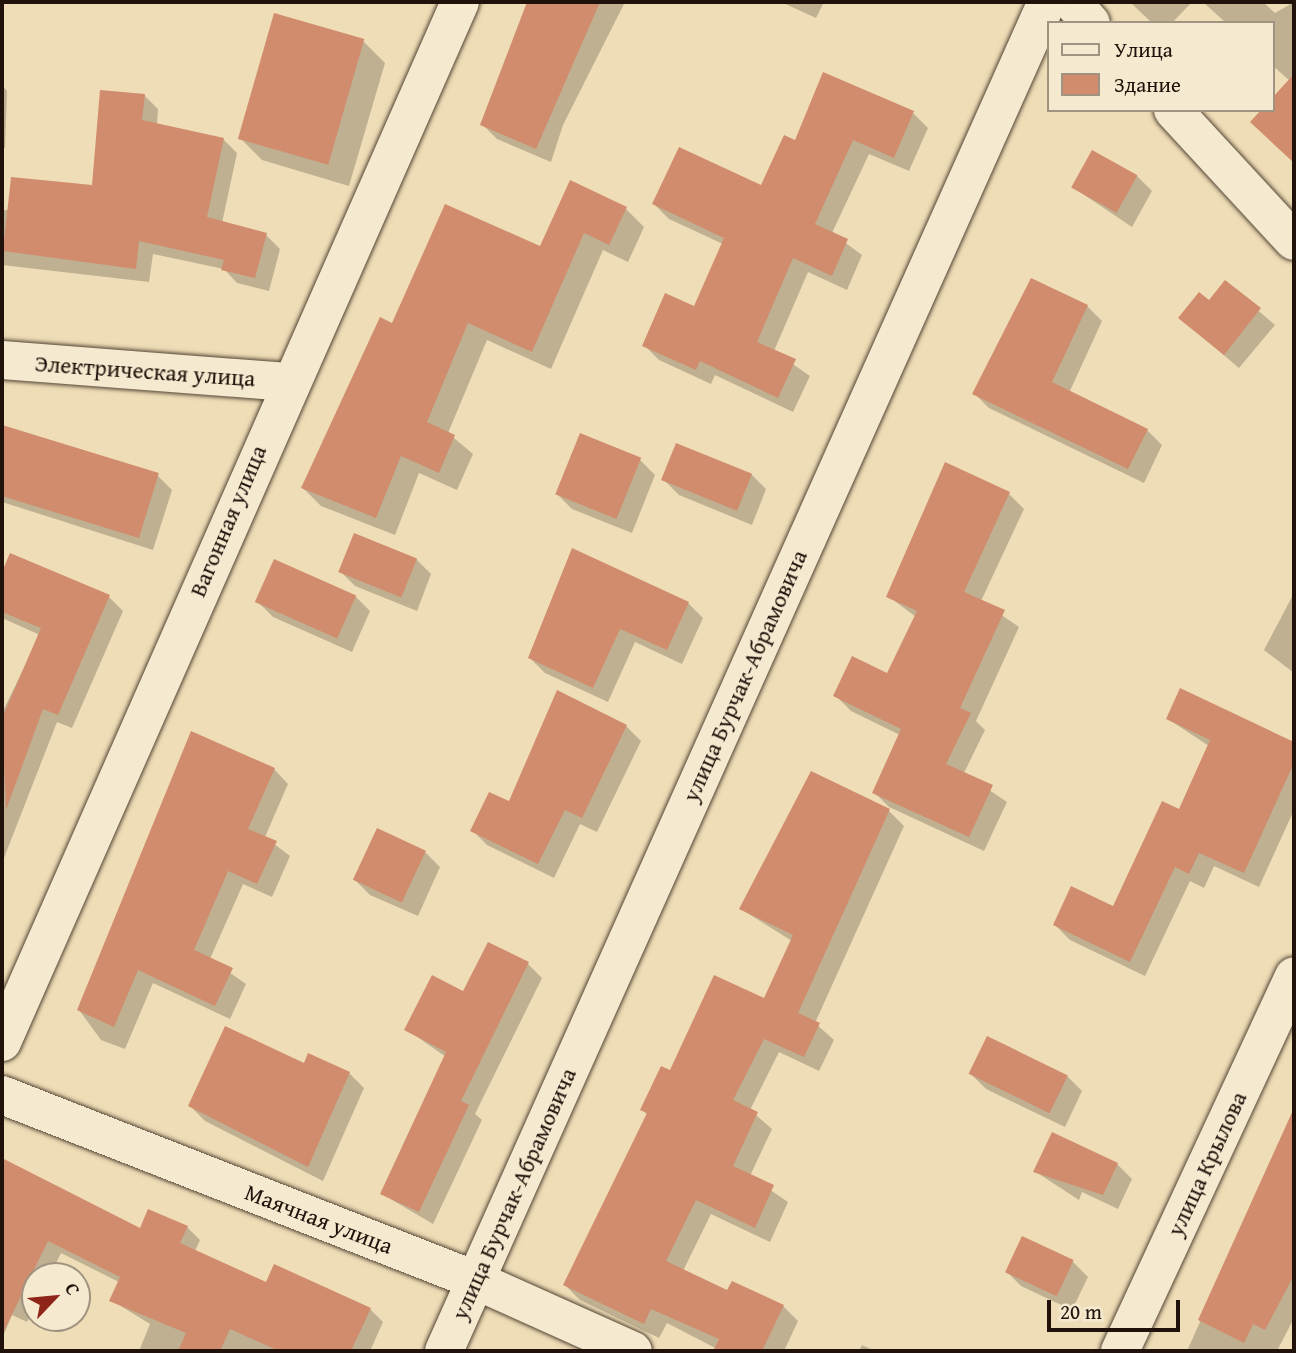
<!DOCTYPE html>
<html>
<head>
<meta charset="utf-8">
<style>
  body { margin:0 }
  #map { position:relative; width:1296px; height:1353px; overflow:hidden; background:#efddb7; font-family:"Gentium Book Plus",serif }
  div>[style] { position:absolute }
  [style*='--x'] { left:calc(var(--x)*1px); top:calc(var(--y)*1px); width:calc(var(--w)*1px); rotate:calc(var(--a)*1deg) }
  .shadow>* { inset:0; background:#0003 }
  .building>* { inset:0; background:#d08c6d; transform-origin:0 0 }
  .roads { filter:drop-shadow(0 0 2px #544535) drop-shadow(0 0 2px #544535) }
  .minor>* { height:38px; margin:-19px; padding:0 19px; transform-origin:19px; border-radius:19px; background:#f5e9d0 }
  span { translate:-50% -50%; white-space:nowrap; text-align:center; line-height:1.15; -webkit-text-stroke:6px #f5e9d0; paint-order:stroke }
  .street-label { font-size:23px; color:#20120a }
  .frame { position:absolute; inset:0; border:4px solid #20120a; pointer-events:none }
  .legend { position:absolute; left:1047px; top:21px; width:228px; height:91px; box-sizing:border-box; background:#f5e9d0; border:2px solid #a09381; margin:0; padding:9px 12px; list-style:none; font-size:21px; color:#20120a }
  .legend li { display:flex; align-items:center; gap:14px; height:35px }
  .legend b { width:35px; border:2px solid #a09381 }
  .north { position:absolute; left:21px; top:1262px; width:70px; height:70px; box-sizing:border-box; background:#f5e9d0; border:2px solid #a09381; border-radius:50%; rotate:64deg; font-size:19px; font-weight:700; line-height:28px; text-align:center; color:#20120a }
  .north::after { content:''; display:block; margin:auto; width:24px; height:32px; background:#8f2418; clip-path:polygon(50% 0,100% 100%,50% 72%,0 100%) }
  .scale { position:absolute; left:1047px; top:1300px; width:133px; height:32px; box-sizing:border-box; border:4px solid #20120a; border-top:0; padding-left:9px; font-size:21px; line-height:24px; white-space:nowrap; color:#20120a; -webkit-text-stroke:5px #f5e9d0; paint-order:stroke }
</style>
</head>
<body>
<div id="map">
  <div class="shadow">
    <div style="clip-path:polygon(531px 2px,625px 2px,563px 125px,551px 162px,497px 139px,482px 124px)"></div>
    <div style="clip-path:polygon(781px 2px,824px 2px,816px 18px)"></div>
    <div style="clip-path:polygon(1130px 2px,1192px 2px,1172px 23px,1152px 23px)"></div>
    <div style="clip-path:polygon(1203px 2px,1263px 2px,1275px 13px,1294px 2px,1294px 161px,1268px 136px,1290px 81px,1273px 66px,1273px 23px,1226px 23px)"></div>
    <div style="clip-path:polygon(363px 41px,385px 63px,349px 186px,262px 160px,240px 138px)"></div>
    <div style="clip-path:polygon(2px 85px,7px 91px,5px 148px,2px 148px)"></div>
    <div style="clip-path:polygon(144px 95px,158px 109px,157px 125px,223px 139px,237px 153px,222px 223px,266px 235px,280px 249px,269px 291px,237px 283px,224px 269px,153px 254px,149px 282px,2px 265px,2px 211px,94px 187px)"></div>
    <div style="clip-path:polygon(913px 113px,928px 128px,909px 171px,869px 154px,832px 233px,862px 255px,847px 290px,808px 272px,774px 351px,810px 376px,793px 412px,715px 375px,711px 384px,659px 360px,644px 345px,695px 308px,723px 244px,669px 219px,654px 204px,762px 188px,796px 142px)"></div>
    <div style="clip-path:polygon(1137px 176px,1152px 191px,1132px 227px,1074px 188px)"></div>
    <div style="clip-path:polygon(626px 209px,644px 227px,628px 262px,603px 250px,551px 369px,487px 340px,448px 433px,473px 454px,457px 490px,419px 473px,395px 535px,321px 506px,303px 488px,393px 325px)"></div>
    <div style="clip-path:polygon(1225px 282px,1275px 325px,1239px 368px,1180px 318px,1209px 302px)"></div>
    <div style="clip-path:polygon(1087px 306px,1102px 321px,1069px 393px,1147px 430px,1162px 445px,1144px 483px,989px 408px,974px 393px)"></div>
    <div style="clip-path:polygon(2px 425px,157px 475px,172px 490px,153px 550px,2px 502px)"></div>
    <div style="clip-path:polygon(640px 460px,655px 475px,632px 533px,572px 509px,557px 494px)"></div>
    <div style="clip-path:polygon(751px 474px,766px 489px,752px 525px,679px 495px,664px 480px)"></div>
    <div style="clip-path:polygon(1009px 494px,1024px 509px,981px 601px,1019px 627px,976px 721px,985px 730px,964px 773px,1007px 802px,984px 851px,889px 807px,874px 792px,900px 735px,851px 711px,836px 696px,888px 675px,916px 617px,888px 596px)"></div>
    <div style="clip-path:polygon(11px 555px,109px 597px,123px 611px,72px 728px,57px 722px,4px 858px,2px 713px,40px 635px,2px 618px,2px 576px)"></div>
    <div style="clip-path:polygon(416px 559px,431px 574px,417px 611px,355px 586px,340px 571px)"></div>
    <div style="clip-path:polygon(1294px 593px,1294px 673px,1264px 650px)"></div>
    <div style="clip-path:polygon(355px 596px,370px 611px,352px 652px,273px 617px,258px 602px)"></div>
    <div style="clip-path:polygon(688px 603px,703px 618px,682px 664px,635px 642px,608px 702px,545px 673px,530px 658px)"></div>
    <div style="clip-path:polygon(1181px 691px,1294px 743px,1294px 810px,1259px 887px,1214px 866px,1204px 888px,1190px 881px,1145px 976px,1070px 940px,1055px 925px,1114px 909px,1179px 812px,1209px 746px,1168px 719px)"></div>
    <div style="clip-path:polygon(626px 726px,641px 741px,597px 832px,580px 824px,554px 878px,487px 845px,472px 830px)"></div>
    <div style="clip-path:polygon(274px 769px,288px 784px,265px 837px,290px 856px,272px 897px,243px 884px,210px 959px,246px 984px,230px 1019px,153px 983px,125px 1049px,101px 1040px,79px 1010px)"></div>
    <div style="clip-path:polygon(812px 773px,889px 811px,904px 826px,815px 1023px,834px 1040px,819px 1071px,779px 1052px,750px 1110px,772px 1129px,750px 1176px,788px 1202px,770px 1242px,711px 1214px,683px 1271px,728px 1293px,783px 1306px,798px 1321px,784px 1351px,721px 1351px,667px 1323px,659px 1338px,580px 1300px,565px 1285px,648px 1115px,642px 1110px,671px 1072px,765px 1000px,792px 941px,741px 909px)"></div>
    <div style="clip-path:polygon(425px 852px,440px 867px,418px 916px,370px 895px,355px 880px)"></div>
    <div style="clip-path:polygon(528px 964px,542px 978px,475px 1114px,482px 1120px,433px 1224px,382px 1194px,446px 1057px,406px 1029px)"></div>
    <div style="clip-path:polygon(304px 1066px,349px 1073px,364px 1088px,323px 1181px,205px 1121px,190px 1106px)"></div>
    <div style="clip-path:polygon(971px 1074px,1067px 1076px,1082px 1091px,1065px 1127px,986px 1089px)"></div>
    <div style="clip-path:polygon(1274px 1156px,1294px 1166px,1294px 1318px,1277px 1351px,1187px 1351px)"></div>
    <div style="clip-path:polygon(2px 1160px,141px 1231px,187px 1227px,200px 1240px,195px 1251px,267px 1284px,370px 1309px,383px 1322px,370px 1351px,139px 1351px,150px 1324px,111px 1300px,119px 1282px,61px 1253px,50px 1276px,35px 1276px,35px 1306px,27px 1322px,12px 1315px,2px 1339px)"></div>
    <div style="clip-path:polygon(1117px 1164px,1132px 1179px,1118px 1209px,1082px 1192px,1079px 1200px,1036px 1172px)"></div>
    <div style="clip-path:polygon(1073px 1262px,1088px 1277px,1072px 1310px,1021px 1286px,1006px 1271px)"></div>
    <div style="clip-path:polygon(862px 1345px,875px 1351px,859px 1351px)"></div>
  </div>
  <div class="building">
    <div style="clip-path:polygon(527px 2px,600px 2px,536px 149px,480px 125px)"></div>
    <div style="left:274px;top:13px;width:94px;height:131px;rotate:16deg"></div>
    <div style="clip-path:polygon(823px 72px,914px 111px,894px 158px,853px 140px,815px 224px,848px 239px,832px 276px,793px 258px,757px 342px,796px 359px,778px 398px,700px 361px,696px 370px,642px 346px,665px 293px,694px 306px,724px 238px,652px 204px,679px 147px,761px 185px,784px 135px,795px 140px)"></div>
    <div style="clip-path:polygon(1294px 74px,1294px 163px,1250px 122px,1261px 110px,1273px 110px,1273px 97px)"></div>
    <div style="clip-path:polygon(100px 90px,145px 94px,142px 120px,224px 138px,207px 217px,267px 233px,255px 278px,221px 270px,224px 260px,139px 241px,136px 269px,3px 251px,11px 177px,92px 185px)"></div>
    <div style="left:1092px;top:150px;width:52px;height:43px;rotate:29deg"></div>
    <div style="clip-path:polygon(570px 180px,627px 207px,609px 245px,584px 233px,532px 352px,468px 323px,427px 422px,455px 435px,439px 473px,401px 456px,376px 518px,301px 488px,380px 317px,392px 323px,445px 204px,540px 246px)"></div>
    <div style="clip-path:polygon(1031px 278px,1088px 305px,1052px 382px,1148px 429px,1128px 469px,972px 394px)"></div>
    <div style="clip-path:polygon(1225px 280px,1261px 308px,1224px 355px,1178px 318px,1199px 292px,1209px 300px)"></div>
    <div style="left:2px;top:425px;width:164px;height:68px;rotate:17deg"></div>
    <div style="left:580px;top:433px;width:66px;height:66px;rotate:22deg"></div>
    <div style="left:676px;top:443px;width:82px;height:40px;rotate:22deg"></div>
    <div style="clip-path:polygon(945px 462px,1010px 492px,964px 592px,1005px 610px,960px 708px,971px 713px,946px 764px,993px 785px,969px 837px,872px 793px,901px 729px,833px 696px,852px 656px,887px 673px,917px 611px,886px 597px)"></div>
    <div style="left:354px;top:533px;width:68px;height:42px;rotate:22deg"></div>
    <div style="clip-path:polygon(572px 548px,689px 602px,667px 650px,620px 629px,593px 688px,528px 658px)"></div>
    <div style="clip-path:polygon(10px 553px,110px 595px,58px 715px,43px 709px,6px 810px,2px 718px,41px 628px,2px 612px,2px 572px)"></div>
    <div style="left:274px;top:559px;width:90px;height:47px;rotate:24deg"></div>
    <div style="clip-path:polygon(1180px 688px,1294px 742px,1294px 763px,1244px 873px,1199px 853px,1189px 874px,1175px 867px,1130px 962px,1053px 925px,1071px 886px,1113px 906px,1162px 801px,1179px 809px,1210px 740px,1166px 719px)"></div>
    <div style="clip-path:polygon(557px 690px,627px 725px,582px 818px,565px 810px,538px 864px,470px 831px,489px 792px,509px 801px)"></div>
    <div style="clip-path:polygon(191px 731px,275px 768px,248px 829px,277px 841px,257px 884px,228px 871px,194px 950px,233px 968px,215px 1006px,138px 970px,114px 1027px,77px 1010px)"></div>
    <div style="clip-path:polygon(811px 771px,890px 809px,798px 1013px,820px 1023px,804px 1057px,764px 1039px,733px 1100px,758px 1112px,733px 1166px,774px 1185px,755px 1228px,696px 1200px,666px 1261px,727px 1290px,732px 1281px,784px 1305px,762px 1351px,713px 1351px,719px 1339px,651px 1309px,644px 1324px,563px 1285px,647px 1113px,640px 1110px,661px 1066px,670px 1070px,714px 975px,764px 998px,793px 935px,739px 909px)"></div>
    <div style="left:377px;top:828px;width:54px;height:57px;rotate:25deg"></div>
    <div style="clip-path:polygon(488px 942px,529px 962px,461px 1101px,469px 1105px,419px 1212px,380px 1194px,446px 1052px,404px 1030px,432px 975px,463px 991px)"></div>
    <div style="clip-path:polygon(225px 1026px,304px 1063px,308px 1053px,350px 1072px,308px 1167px,188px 1106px)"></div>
    <div style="left:987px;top:1036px;width:90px;height:42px;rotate:26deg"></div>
    <div style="clip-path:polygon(1294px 1108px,1294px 1275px,1265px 1330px,1253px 1324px,1244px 1343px,1198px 1320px)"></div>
    <div style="clip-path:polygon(1052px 1132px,1118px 1163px,1103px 1195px,1033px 1172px)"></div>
    <div style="clip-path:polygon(2px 1158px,140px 1228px,148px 1209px,188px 1226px,180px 1243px,266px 1282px,274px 1264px,371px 1308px,351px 1351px,279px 1351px,230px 1329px,220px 1351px,178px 1351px,186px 1333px,109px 1301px,120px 1277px,48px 1241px,2px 1335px)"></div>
    <div style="left:1022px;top:1236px;width:57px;height:40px;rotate:25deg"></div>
  </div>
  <div class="roads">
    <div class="minor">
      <div style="--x:1072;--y:2;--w:28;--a:48"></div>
      <div style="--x:1173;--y:110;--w:178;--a:47.3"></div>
      <div style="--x:2;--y:360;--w:287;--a:4.4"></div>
      <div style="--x:2;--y:1042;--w:1136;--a:-66.23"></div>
      <div style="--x:2;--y:1095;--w:508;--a:21.36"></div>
      <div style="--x:475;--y:1280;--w:173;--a:24.2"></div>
      <div style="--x:444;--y:1351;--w:1478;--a:-65.92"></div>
      <div style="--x:1120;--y:1351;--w:413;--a:-65.1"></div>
    </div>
  </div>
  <div class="street-label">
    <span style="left:145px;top:371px;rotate:4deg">Электрическая улица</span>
    <span style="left:228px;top:521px;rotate:-67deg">Вагонная улица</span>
    <span style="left:745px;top:676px;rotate:-66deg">улица Бурчак-Абрамовича</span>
    <span style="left:1207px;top:1164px;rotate:-65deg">улица Крылова</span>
    <span style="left:514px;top:1194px;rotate:-66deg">улица Бурчак-Абрамовича</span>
    <span style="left:319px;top:1219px;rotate:21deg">Маячная улица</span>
  </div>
  <div class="frame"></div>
  <ul class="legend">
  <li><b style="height:9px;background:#f5e9d0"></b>Улица</li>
  <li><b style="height:19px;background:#d08c6d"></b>Здание</li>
  </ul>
  <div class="north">С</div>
  <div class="scale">20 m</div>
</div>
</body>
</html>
